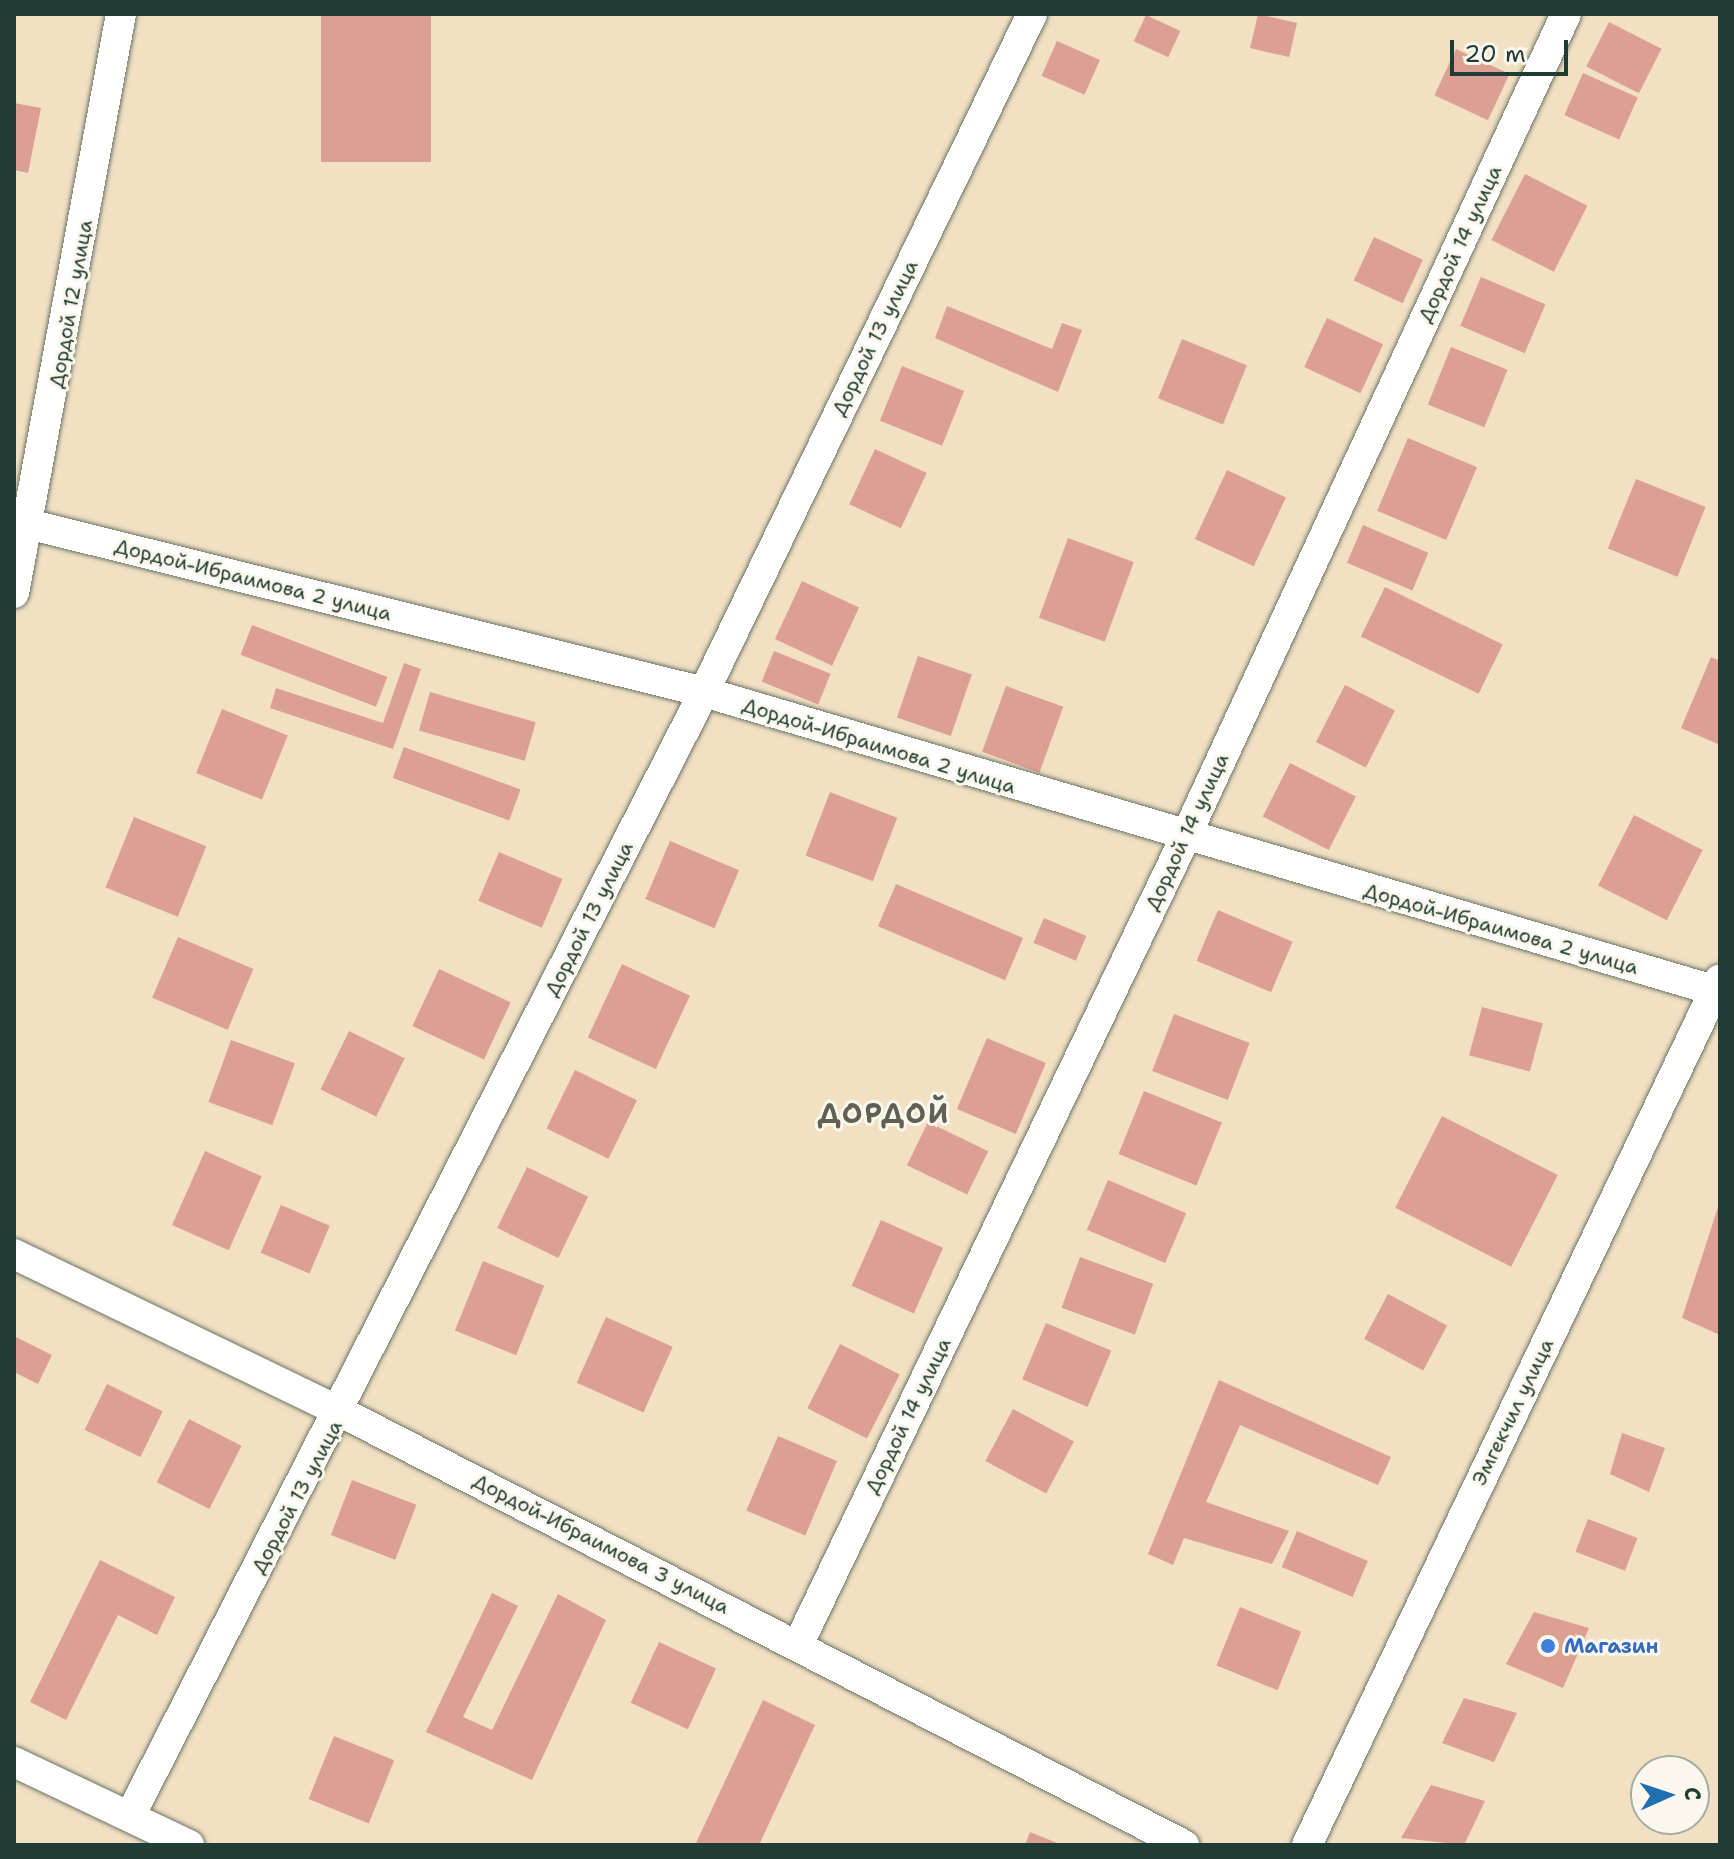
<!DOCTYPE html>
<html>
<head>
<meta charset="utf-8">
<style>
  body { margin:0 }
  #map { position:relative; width:1734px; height:1859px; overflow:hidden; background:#f2e0c3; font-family:"Shantell Sans",sans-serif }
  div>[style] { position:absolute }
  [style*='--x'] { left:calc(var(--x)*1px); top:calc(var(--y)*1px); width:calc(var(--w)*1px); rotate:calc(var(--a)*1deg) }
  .building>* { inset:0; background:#dca092; transform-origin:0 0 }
  .roads { filter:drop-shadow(0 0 2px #697666) drop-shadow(0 0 2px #697666) }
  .street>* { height:30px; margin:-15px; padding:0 15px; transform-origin:15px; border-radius:15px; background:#fff }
  .dots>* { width:22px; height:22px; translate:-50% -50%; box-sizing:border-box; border:4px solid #fbf7ec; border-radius:50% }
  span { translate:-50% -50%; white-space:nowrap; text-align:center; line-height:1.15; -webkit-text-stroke:6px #fbf7ec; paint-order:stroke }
  .street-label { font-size:20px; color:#1f3d34 }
  .shop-label { font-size:20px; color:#366cbe; font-weight:700 }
  .left { translate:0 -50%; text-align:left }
  .district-label { font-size:28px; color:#616055; font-weight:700; letter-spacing:2px }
  .frame { position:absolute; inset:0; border:16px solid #1f3d34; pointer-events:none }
  .north { position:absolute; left:1630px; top:1755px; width:80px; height:80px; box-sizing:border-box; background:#fbf7ec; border:2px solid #a3ada2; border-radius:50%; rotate:87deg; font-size:22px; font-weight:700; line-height:32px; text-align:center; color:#1f3d34 }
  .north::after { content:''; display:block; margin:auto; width:28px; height:36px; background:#1f6fb2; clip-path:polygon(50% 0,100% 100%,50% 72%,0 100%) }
  .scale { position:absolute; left:1450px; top:40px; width:118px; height:36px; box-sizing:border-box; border:4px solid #1f3d34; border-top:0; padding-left:10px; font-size:24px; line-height:28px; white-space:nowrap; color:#1f3d34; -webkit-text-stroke:6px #fbf7ec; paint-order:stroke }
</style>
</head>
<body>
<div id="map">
  <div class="building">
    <div style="left:321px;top:14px;width:110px;height:148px"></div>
    <div style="left:1258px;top:14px;width:40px;height:35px;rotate:13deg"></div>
    <div style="left:1146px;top:15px;width:38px;height:29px;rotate:25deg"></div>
    <div style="left:1609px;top:22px;width:59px;height:50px;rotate:27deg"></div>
    <div style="left:1057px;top:41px;width:47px;height:38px;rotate:24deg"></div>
    <div style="left:1456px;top:49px;width:59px;height:51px;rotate:25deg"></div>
    <div style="left:1583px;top:73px;width:60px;height:46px;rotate:24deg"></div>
    <div style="clip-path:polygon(14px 103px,41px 108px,28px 173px,14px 170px)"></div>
    <div style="left:1525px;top:174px;width:70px;height:74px;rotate:27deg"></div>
    <div style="left:1374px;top:237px;width:54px;height:48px;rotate:25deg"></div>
    <div style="left:1481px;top:277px;width:70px;height:53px;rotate:23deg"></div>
    <div style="clip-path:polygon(947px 306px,1052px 349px,1062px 323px,1082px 330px,1058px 392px,935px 338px)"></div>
    <div style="left:1327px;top:318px;width:62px;height:54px;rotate:25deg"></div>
    <div style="left:1182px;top:339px;width:70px;height:64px;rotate:22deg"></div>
    <div style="left:1451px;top:347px;width:61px;height:62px;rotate:22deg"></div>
    <div style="left:902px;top:366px;width:67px;height:59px;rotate:22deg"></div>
    <div style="left:1408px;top:438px;width:75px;height:79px;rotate:23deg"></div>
    <div style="left:875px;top:449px;width:57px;height:61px;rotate:25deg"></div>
    <div style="left:1227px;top:470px;width:65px;height:76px;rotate:25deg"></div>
    <div style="left:1636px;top:479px;width:75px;height:75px;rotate:22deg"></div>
    <div style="left:1363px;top:525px;width:71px;height:41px;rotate:23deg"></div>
    <div style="left:1068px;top:538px;width:70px;height:85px;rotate:20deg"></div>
    <div style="left:802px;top:581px;width:63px;height:64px;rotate:25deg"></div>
    <div style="left:1385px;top:587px;width:131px;height:55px;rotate:26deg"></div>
    <div style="left:252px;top:625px;width:145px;height:32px;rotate:21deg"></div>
    <div style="left:774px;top:651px;width:61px;height:33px;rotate:22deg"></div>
    <div style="left:918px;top:656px;width:57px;height:65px;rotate:19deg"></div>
    <div style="clip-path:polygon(1711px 657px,1720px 661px,1720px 745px,1681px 728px)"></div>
    <div style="clip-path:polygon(404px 663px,421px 669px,393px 749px,270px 708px,276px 688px,383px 723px)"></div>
    <div style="left:1345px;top:685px;width:56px;height:64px;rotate:27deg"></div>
    <div style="left:1006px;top:686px;width:61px;height:70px;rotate:20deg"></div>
    <div style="left:430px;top:692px;width:110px;height:40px;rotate:16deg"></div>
    <div style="left:222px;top:709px;width:71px;height:69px;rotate:22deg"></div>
    <div style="left:404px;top:747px;width:124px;height:33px;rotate:20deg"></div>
    <div style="left:1290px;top:763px;width:74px;height:60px;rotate:27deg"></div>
    <div style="left:830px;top:792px;width:72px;height:68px;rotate:21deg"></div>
    <div style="left:1634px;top:815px;width:77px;height:79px;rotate:27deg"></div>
    <div style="left:134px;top:817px;width:78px;height:76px;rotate:22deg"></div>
    <div style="left:670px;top:841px;width:75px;height:63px;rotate:23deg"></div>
    <div style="left:499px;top:852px;width:69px;height:53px;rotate:23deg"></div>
    <div style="left:896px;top:884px;width:138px;height:46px;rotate:23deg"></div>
    <div style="left:1218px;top:910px;width:81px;height:55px;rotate:23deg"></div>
    <div style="left:1044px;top:918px;width:46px;height:27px;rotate:23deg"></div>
    <div style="left:178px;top:937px;width:82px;height:66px;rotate:23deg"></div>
    <div style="left:622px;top:964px;width:75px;height:81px;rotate:25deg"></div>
    <div style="left:439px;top:969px;width:79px;height:63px;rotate:25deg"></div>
    <div style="left:1482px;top:1007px;width:63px;height:50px;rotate:15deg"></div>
    <div style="left:1174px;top:1014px;width:81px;height:61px;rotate:21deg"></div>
    <div style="left:349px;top:1031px;width:62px;height:65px;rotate:26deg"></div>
    <div style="left:987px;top:1038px;width:64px;height:77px;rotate:23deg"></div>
    <div style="left:231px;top:1040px;width:68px;height:66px;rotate:20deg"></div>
    <div style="left:575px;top:1070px;width:69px;height:65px;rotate:26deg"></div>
    <div style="left:1144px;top:1091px;width:84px;height:68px;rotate:22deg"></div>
    <div style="left:1442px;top:1116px;width:130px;height:103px;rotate:27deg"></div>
    <div style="left:928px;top:1122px;width:67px;height:48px;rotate:26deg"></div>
    <div style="left:205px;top:1151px;width:62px;height:81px;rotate:24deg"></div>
    <div style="left:527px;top:1167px;width:68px;height:68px;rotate:26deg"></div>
    <div style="left:1108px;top:1180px;width:85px;height:54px;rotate:23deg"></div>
    <div style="clip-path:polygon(1720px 1201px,1720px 1335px,1682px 1318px)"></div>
    <div style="left:281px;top:1205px;width:53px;height:52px;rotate:23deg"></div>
    <div style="left:881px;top:1220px;width:68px;height:72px;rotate:24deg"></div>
    <div style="left:1080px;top:1257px;width:78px;height:54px;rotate:20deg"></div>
    <div style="left:483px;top:1261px;width:66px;height:75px;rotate:22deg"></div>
    <div style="left:1388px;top:1294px;width:67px;height:51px;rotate:28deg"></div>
    <div style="left:606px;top:1317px;width:73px;height:72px;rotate:24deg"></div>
    <div style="left:1046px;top:1323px;width:71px;height:61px;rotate:23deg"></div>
    <div style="clip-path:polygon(14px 1336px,52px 1355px,38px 1384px,14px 1372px)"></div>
    <div style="left:840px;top:1344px;width:67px;height:72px;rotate:27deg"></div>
    <div style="clip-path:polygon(1219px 1380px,1391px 1457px,1378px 1485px,1240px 1425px,1206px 1502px,1289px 1531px,1272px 1564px,1184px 1538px,1173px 1565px,1148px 1554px)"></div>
    <div style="left:107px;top:1384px;width:62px;height:51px;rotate:26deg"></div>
    <div style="left:1013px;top:1409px;width:69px;height:59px;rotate:28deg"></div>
    <div style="left:189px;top:1419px;width:59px;height:71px;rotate:27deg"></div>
    <div style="clip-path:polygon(1622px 1433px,1665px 1448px,1649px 1492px,1610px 1474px)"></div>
    <div style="left:778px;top:1436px;width:64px;height:81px;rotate:23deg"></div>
    <div style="left:352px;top:1480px;width:69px;height:59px;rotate:21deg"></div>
    <div style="left:1588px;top:1519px;width:53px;height:35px;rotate:21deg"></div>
    <div style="left:1297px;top:1531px;width:77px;height:39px;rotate:23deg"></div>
    <div style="clip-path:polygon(100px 1560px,175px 1597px,157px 1635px,118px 1615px,66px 1720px,30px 1702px)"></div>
    <div style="clip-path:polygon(492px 1593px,518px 1606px,463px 1717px,492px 1730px,558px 1594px,606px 1620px,532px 1780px,426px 1732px)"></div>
    <div style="left:1240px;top:1607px;width:66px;height:63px;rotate:22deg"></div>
    <div style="clip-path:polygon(1534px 1612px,1589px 1628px,1563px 1688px,1506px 1664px)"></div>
    <div style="left:659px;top:1642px;width:63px;height:67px;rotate:25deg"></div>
    <div style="clip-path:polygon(1464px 1698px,1517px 1713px,1494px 1762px,1442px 1743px)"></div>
    <div style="clip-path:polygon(763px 1700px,815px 1725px,759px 1845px,695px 1845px)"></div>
    <div style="left:334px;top:1736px;width:65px;height:68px;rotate:22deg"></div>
    <div style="clip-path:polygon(1431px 1785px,1485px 1801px,1464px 1845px,1401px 1838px)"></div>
    <div style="clip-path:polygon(1030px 1832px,1062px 1845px,1025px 1845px)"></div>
  </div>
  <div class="roads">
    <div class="street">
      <div style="--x:32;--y:525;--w:692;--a:13.96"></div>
      <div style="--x:704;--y:692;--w:1059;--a:16.45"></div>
      <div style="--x:14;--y:593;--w:589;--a:-79.53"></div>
      <div style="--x:14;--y:1254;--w:363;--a:25.8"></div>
      <div style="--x:341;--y:1412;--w:948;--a:27.19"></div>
      <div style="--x:798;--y:1645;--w:893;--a:-64.38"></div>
      <div style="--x:1184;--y:840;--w:910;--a:-65.18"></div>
      <div style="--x:14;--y:1762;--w:194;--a:25.4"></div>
      <div style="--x:130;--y:1816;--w:1262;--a:-62.95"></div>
      <div style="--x:704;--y:692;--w:753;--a:-64.18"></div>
      <div style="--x:1307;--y:1845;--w:959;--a:-64.5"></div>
    </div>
  </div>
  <div class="dots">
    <div style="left:1548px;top:1646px;background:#3f7fe0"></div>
  </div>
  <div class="street-label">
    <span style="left:1460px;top:244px;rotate:-65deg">Дордой 14 улица</span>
    <span style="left:71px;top:304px;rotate:-80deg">Дордой 12 улица</span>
    <span style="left:875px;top:338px;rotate:-64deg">Дордой 13 улица</span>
    <span style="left:253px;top:580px;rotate:14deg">Дордой-Ибраимова 2 улица</span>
    <span style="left:879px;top:746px;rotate:17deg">Дордой-Ибраимова 2 улица</span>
    <span style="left:1187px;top:832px;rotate:-65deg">Дордой 14 улица</span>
    <span style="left:589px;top:919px;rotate:-63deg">Дордой 13 улица</span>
    <span style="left:1501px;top:929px;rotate:16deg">Дордой-Ибраимова 2 улица</span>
    <span style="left:1513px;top:1412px;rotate:-64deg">Эмгекчил улица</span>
    <span style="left:908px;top:1416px;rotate:-64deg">Дордой 14 улица</span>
    <span style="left:297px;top:1497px;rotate:-62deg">Дордой 13 улица</span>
    <span style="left:601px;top:1544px;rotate:27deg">Дордой-Ибраимова 3 улица</span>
  </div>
  <div class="shop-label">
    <span class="left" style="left:1564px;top:1646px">Магазин</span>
  </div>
  <div class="district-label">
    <span style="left:884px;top:1113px">ДОРДОЙ</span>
  </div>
  <div class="frame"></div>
  <div class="north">С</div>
  <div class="scale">20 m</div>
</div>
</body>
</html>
